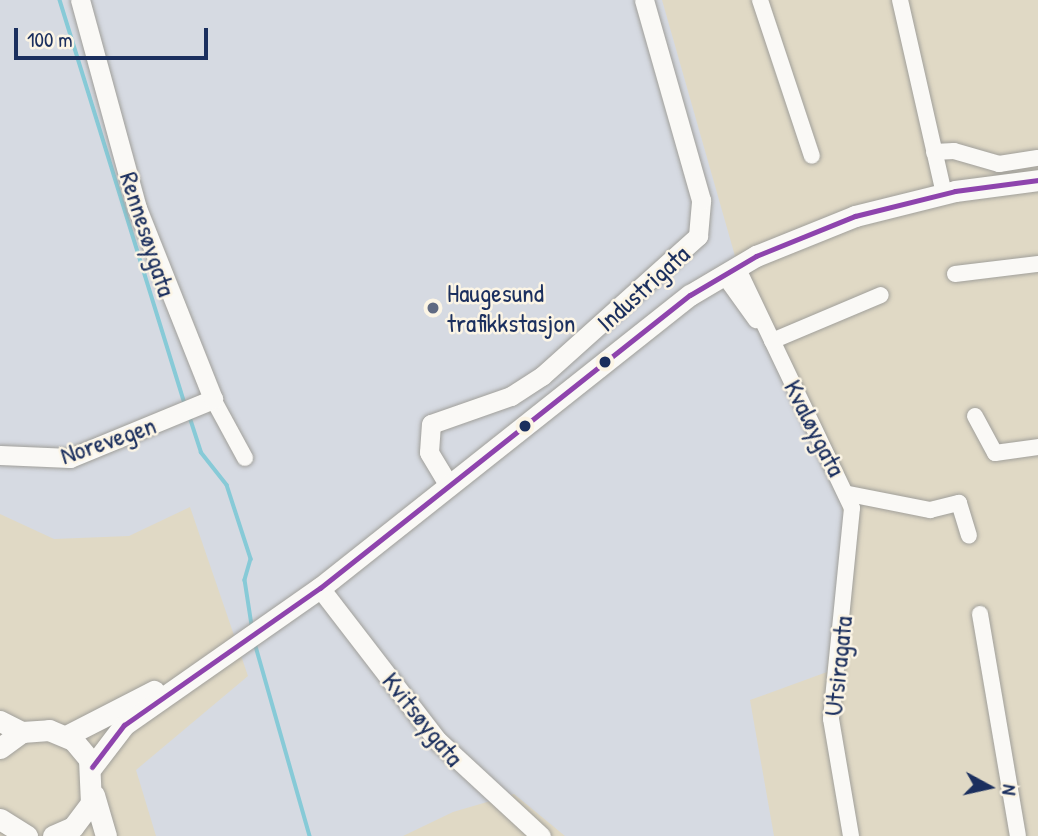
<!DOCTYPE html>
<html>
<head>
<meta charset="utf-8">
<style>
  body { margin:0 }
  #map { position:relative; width:1038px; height:836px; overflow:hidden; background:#e0d9c5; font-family:"Patrick Hand",sans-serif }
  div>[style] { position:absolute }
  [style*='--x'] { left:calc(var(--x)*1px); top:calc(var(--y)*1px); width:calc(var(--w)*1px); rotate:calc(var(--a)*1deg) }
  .built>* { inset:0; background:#d6dae2 }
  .stream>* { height:3.5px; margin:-1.75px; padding:0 1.75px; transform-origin:1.75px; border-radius:1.75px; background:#87cad7 }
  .roads { filter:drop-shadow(0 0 2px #a09f9a) drop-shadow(0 0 2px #a09f9a) }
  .minor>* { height:16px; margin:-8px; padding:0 8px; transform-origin:8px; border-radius:8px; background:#faf9f6 }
  .tertiary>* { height:19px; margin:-9.5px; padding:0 9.5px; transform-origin:9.5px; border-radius:9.5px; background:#faf9f6 }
  .secondary>* { height:21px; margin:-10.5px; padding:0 10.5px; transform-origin:10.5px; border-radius:10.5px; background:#faf9f6 }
  .bus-1>* { height:5px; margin:-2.5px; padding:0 2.5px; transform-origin:2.5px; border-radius:2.5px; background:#8e44ad }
  .dots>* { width:19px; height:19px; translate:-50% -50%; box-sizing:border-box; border:4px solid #fcf5e5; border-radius:50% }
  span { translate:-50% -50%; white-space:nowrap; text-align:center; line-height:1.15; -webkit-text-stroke:5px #fcf5e5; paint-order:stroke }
  .street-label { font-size:26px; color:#1b2f5e }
  .poi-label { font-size:26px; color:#1b2f5e }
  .left { translate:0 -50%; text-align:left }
  .north { position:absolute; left:954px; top:752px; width:70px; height:70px; -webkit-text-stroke:5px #fcf5e5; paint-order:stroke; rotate:98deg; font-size:19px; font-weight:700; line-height:28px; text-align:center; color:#1b2f5e }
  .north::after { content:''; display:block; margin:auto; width:24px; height:32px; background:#1b2f5e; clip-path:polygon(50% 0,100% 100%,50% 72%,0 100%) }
  .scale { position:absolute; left:14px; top:28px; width:194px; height:32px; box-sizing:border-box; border:4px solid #1b2f5e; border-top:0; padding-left:9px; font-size:21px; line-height:24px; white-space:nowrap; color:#1b2f5e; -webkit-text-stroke:5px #fcf5e5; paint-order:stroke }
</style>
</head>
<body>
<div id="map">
  <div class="built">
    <div style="clip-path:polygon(0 0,662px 0,737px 263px,840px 496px,845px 523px,827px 672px,750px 700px,774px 836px,565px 836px,514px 794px,453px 812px,403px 836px,156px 836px,136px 770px,248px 676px,190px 507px,129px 536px,54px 539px,0 514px)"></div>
  </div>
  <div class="stream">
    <div style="--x:60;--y:0;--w:423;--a:72.8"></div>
    <div style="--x:189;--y:414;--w:40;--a:72"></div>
    <div style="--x:201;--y:452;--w:42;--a:51.8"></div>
    <div style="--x:227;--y:485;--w:78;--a:72"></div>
    <div style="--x:251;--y:559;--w:22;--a:106"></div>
    <div style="--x:245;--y:580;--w:46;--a:81.2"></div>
    <div style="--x:255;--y:643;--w:201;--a:74.1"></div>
  </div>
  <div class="roads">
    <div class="minor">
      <div style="--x:760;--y:0;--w:164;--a:71.6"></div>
      <div style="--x:900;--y:0;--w:199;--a:77.2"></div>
      <div style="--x:934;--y:152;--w:20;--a:-3"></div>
      <div style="--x:954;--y:151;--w:47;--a:16.1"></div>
      <div style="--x:999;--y:164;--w:39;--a:-9"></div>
      <div style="--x:737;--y:267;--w:267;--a:64.5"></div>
      <div style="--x:852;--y:508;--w:212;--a:95.7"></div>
      <div style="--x:831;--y:719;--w:119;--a:80.3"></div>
      <div style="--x:723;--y:274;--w:57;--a:54.3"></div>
      <div style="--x:955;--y:274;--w:84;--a:-6.9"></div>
      <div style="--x:772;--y:341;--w:118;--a:-22.9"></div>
      <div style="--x:213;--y:399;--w:67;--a:61.5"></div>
      <div style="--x:975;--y:416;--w:42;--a:61.6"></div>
      <div style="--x:995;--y:453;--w:43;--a:-7.9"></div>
      <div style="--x:849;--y:494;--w:83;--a:11.2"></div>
      <div style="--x:930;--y:510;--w:30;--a:-14"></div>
      <div style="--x:959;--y:503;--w:34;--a:73"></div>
      <div style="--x:980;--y:614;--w:225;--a:80.3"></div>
    </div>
    <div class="tertiary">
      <div style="--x:0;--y:455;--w:70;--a:2.5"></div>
      <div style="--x:70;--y:458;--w:155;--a:-22.4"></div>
      <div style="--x:213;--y:399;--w:206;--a:-111.7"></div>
      <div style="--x:137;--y:208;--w:216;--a:-105.3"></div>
      <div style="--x:448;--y:484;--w:37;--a:-121"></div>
      <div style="--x:429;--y:452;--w:28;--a:-86"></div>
      <div style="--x:431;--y:424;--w:85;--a:-19.3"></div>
      <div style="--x:511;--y:396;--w:37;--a:-33"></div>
      <div style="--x:542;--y:376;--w:210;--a:-41.9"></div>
      <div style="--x:698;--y:236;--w:36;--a:-85"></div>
      <div style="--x:701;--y:200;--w:208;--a:-105.9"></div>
      <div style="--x:320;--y:588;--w:193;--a:52.4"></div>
      <div style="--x:438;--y:741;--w:140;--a:42.7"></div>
    </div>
    <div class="secondary">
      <div style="--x:0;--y:721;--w:25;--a:27"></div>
      <div style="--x:66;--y:736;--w:99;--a:-27.1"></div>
      <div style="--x:0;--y:748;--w:27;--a:-36"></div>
      <div style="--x:22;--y:732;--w:27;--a:-4"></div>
      <div style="--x:49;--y:730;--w:26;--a:23"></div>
      <div style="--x:73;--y:740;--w:25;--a:50"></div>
      <div style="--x:89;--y:759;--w:44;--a:87.4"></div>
      <div style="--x:91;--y:803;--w:30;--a:127"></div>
      <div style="--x:73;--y:827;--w:22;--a:156"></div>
      <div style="--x:92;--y:767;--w:53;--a:-52.7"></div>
      <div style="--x:124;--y:725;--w:239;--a:-35"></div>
      <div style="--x:320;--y:588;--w:472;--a:-38.4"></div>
      <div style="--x:690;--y:295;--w:77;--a:-30.6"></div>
      <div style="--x:756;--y:256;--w:107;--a:-22"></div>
      <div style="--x:855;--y:216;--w:103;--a:-14"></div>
      <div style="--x:955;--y:191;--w:84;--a:-7.5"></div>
      <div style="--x:94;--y:795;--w:43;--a:73.7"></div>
      <div style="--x:0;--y:819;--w:32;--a:32"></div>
    </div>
  </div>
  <div class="bus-1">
    <div style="--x:92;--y:767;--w:53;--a:-52.7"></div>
    <div style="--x:124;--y:725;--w:239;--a:-35"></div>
    <div style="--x:320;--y:588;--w:472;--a:-38.4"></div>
    <div style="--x:690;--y:295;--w:77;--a:-30.6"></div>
    <div style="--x:756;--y:256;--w:107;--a:-22"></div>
    <div style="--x:855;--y:216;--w:103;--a:-14"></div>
    <div style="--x:955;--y:191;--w:84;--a:-7.5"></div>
  </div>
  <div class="dots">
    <div style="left:433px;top:308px;background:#606a82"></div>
    <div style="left:605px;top:362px;background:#1b2f5e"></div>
    <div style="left:525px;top:426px;background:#1b2f5e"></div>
  </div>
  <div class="street-label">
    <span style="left:148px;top:234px;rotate:72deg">Rennesøygata</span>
    <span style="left:643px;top:288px;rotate:-42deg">Industrigata</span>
    <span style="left:815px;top:428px;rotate:63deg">Kvaløygata</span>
    <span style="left:108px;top:440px;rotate:-19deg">Norevegen</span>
    <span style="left:838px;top:666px;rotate:-84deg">Utsiragata</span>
    <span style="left:423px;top:719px;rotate:51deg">Kvitsøygata</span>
  </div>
  <div class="poi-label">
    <span class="left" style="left:447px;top:308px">Haugesund<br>trafikkstasjon</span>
  </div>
  <div class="north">N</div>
  <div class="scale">100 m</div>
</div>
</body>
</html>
